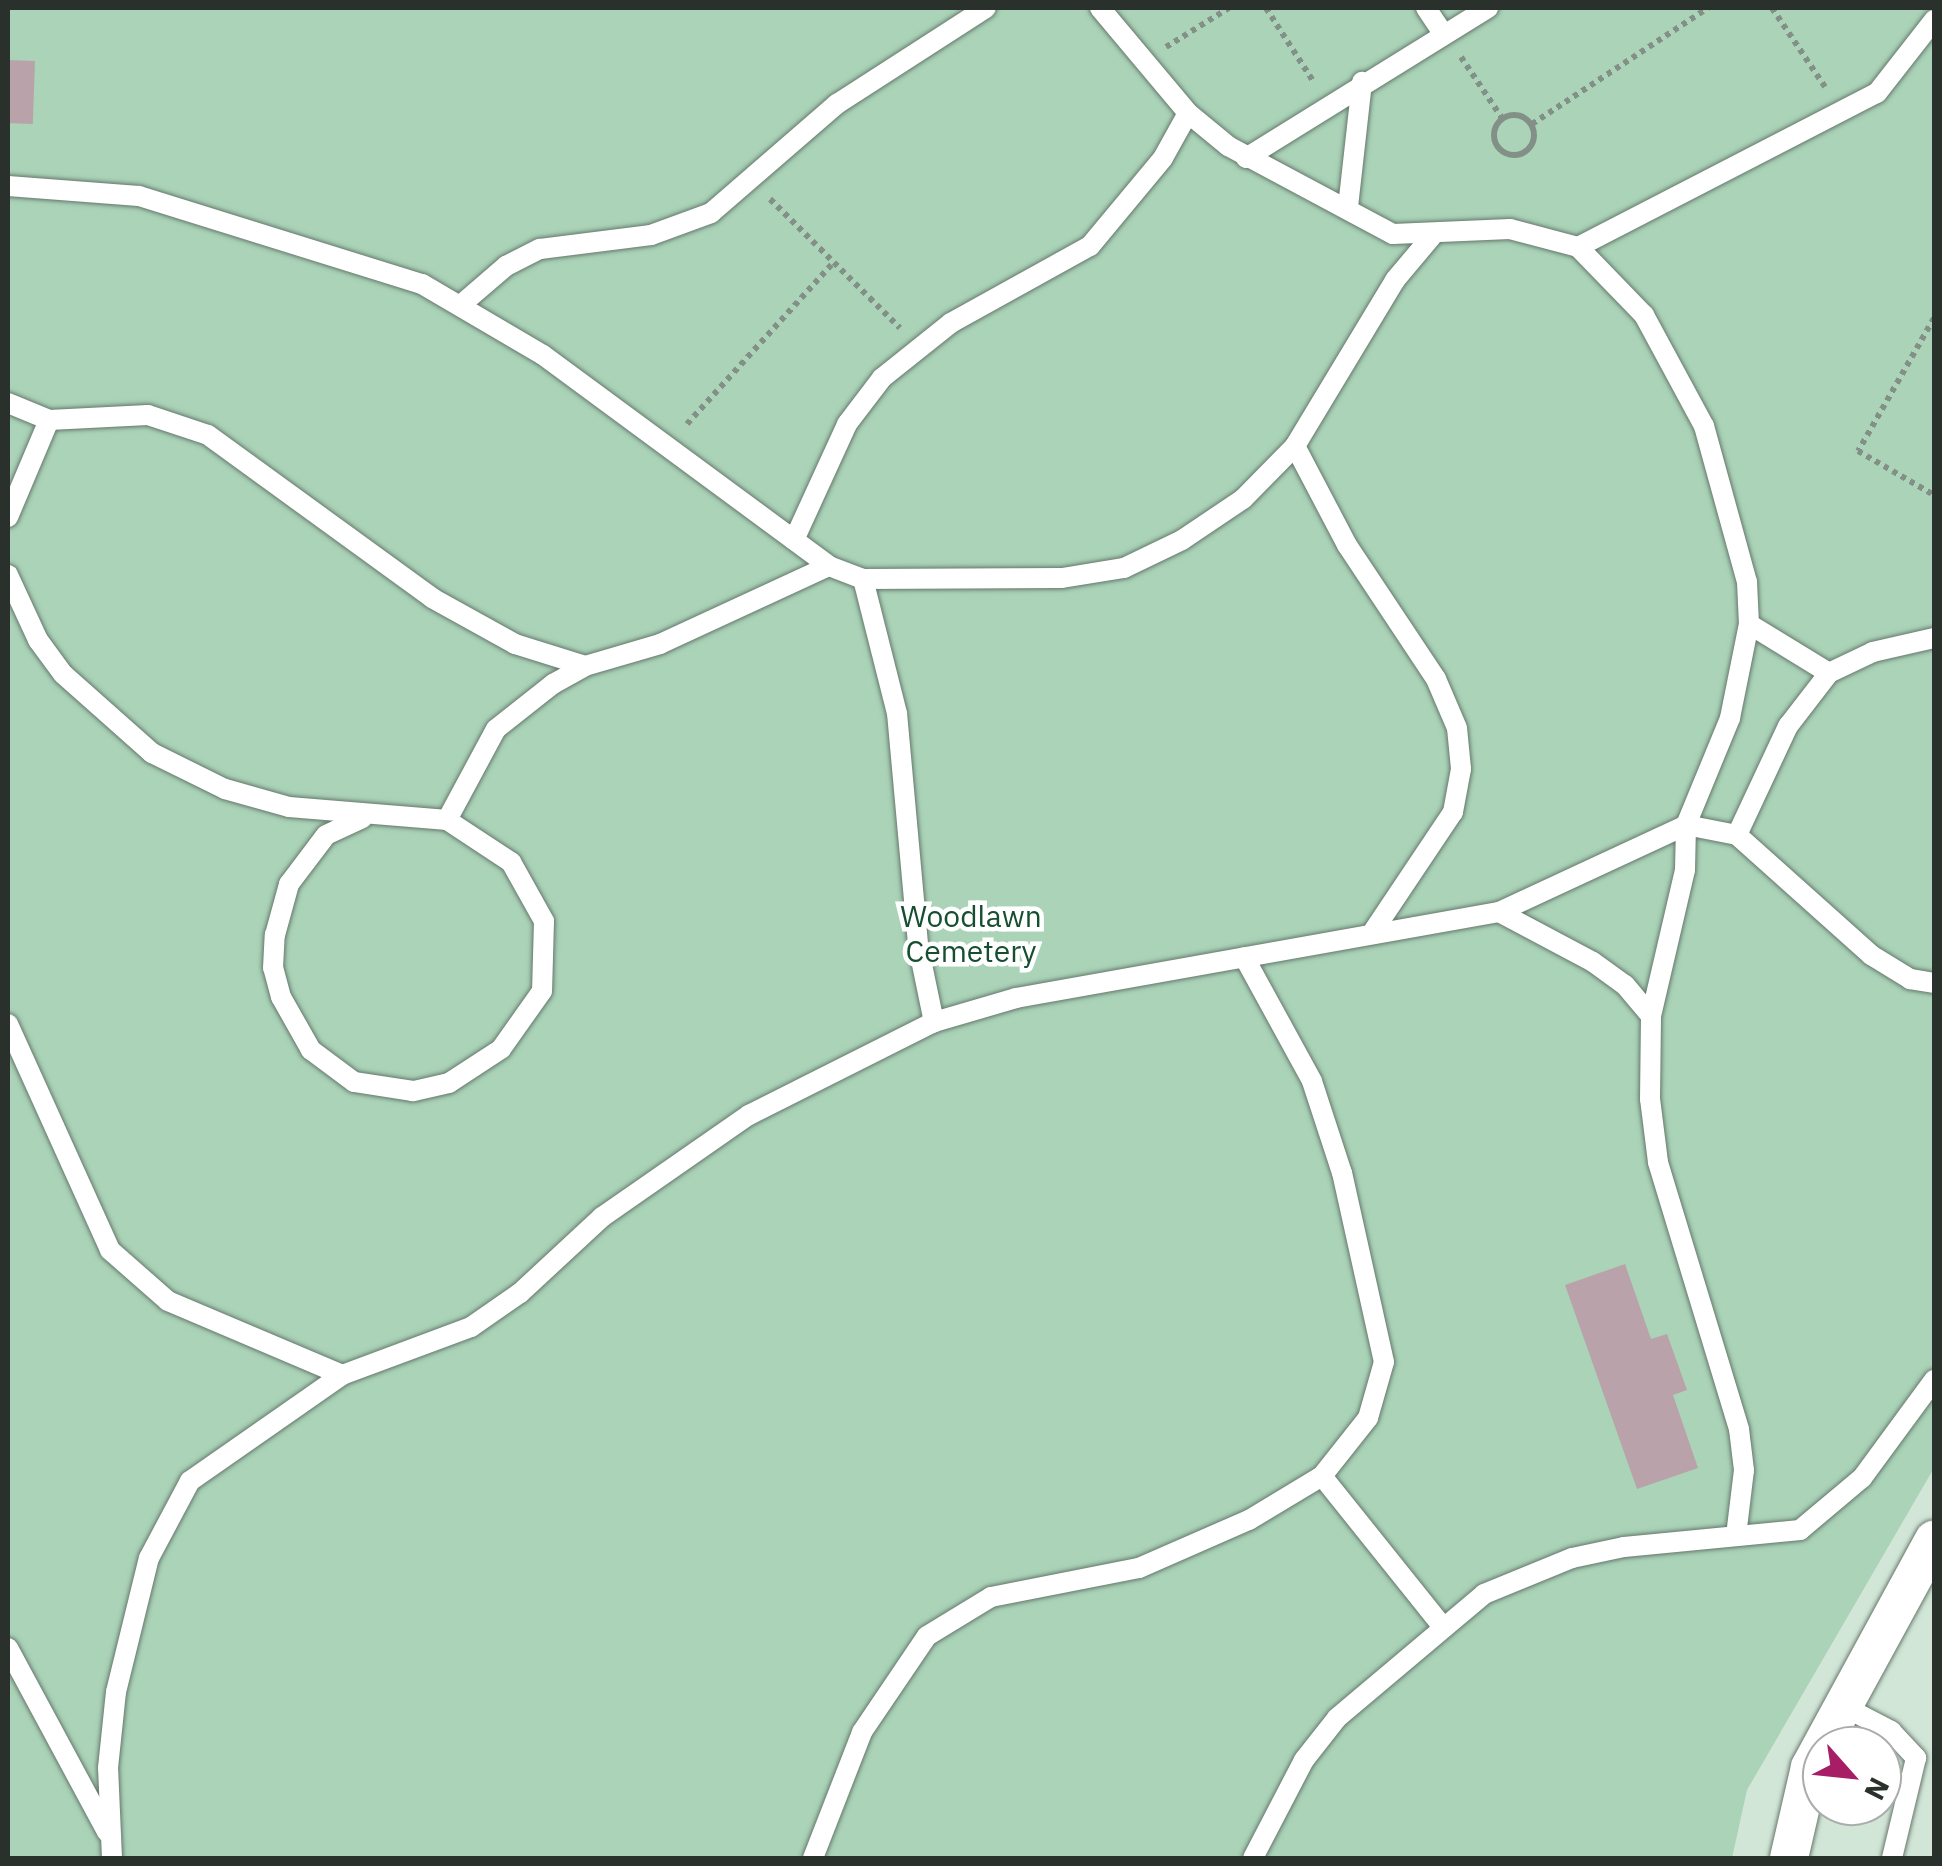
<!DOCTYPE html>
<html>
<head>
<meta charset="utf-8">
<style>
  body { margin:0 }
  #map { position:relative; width:1942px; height:1866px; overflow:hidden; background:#d2e6d8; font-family:"IBM Plex Sans",sans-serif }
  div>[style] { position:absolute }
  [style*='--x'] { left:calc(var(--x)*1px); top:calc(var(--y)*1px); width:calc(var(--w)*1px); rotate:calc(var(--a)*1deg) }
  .green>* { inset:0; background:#aad3b8 }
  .building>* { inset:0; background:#b9a2aa; transform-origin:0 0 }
  .path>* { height:6px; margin-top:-3px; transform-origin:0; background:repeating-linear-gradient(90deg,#829087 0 5px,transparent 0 10px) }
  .path>.ring { margin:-3px; padding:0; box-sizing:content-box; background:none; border:6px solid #829087; border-radius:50% }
  .roads { filter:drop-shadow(0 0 2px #66786c) drop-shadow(0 0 2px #66786c) }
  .service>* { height:20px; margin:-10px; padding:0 10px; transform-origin:10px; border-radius:10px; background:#fff }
  .minor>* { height:38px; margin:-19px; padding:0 19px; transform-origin:19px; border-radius:19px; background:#fff }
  span { translate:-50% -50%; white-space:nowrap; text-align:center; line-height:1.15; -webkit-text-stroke:9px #fff; paint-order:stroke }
  .park-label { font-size:30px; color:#164f30 }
  .frame { position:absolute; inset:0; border:10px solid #2a312c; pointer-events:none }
  .north { position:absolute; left:1802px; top:1726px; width:100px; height:100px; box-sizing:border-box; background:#fff; border:2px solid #aaadab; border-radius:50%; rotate:117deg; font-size:28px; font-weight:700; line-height:40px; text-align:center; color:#2a312c }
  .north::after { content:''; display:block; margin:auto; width:35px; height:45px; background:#a71e66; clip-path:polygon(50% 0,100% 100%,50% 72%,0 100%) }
</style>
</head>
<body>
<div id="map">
  <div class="green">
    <div style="clip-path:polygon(8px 8px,1934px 8px,1934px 1468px,1747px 1790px,1732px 1858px,8px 1858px)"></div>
  </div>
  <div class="building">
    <div style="left:8px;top:60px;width:27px;height:63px;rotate:2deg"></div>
    <div style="clip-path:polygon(1625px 1264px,1651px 1339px,1667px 1334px,1687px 1390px,1673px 1395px,1698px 1468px,1637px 1489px,1565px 1285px)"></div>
  </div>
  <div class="path">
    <div style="--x:1266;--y:8;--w:87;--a:57.2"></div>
    <div style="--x:1772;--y:8;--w:95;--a:56.1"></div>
    <div style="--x:1166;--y:47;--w:74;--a:-31.8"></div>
    <div style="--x:1461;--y:57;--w:73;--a:56.1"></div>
    <div class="ring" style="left:1494px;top:115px;width:34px;height:34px"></div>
    <div style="--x:1532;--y:124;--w:211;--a:-33.4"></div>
    <div style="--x:770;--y:199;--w:183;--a:44.8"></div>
    <div style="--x:1934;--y:318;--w:153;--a:119.7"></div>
    <div style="--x:1858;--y:451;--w:88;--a:30.1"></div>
    <div style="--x:687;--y:424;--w:219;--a:-47.8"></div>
  </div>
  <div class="roads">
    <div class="service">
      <div style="--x:1100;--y:8;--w:137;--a:50"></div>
      <div style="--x:1188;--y:113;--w:52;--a:39.5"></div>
      <div style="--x:1228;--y:146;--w:187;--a:28.1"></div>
      <div style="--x:1393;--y:234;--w:117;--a:-2.4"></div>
      <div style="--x:1510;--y:229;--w:70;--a:14.8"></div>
      <div style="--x:1578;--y:247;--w:95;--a:45.9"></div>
      <div style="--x:1644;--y:315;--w:126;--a:61.6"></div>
      <div style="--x:1704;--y:426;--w:162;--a:74.6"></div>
      <div style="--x:1747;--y:582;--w:42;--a:87.3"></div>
      <div style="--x:1749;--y:624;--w:94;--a:31.5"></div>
      <div style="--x:1426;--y:8;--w:29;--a:56"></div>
      <div style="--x:1246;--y:158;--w:285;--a:-31.8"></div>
      <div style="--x:8;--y:186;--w:131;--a:4.4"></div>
      <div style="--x:139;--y:196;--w:296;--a:17.3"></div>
      <div style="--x:422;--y:284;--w:140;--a:30.4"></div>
      <div style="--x:543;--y:355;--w:355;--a:36.4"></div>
      <div style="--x:829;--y:566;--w:36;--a:21"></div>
      <div style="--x:863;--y:579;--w:199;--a:-0.3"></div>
      <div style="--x:1062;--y:578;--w:63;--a:-9.2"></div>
      <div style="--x:1124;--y:568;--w:64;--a:-25.8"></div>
      <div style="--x:1182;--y:540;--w:73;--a:-33.9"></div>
      <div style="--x:1243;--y:499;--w:74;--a:-45.5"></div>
      <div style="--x:1295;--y:446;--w:194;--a:-58.9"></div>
      <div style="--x:1395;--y:280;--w:57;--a:-49.9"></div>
      <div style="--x:1348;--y:207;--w:126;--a:-83.6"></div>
      <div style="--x:1578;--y:247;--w:336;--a:-27.3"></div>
      <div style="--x:1877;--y:93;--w:93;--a:-52"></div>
      <div style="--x:463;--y:303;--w:57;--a:-40.7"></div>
      <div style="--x:506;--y:266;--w:38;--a:-27"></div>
      <div style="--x:540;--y:249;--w:112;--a:-7.2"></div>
      <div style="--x:651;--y:235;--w:64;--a:-20.1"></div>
      <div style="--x:711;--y:213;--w:167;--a:-40.9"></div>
      <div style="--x:837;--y:104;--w:177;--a:-32.8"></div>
      <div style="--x:8;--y:403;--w:44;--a:22.5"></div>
      <div style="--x:49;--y:420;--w:99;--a:-2.9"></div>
      <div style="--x:148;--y:415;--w:63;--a:18.4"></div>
      <div style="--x:208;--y:435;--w:277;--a:36"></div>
      <div style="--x:432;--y:598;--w:95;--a:29"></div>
      <div style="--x:515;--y:644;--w:73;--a:17.4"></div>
      <div style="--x:1295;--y:446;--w:112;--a:62.3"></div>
      <div style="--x:1347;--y:545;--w:161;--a:56.4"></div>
      <div style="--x:1436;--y:679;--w:53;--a:66.8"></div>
      <div style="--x:1457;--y:728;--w:41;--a:84.4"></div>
      <div style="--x:1461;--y:769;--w:44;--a:100.5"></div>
      <div style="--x:1453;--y:812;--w:142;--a:123.8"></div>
      <div style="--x:8;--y:517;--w:105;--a:-67.1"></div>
      <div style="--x:794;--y:540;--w:128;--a:-65.4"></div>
      <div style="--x:847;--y:424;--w:58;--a:-52.7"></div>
      <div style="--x:882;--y:378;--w:88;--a:-38.6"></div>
      <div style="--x:951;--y:323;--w:159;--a:-29"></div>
      <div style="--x:1090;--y:246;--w:114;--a:-50.3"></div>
      <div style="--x:1163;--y:158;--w:51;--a:-60.9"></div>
      <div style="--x:8;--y:575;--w:72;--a:65.2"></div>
      <div style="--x:38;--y:640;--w:42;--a:53.7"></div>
      <div style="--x:63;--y:674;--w:119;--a:41.6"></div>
      <div style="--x:152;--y:753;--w:81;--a:26.3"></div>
      <div style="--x:225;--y:789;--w:66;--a:15.7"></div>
      <div style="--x:289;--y:807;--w:159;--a:4.7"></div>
      <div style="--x:447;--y:820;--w:77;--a:33.3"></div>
      <div style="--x:511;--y:862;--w:68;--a:60.8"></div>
      <div style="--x:544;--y:921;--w:70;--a:91.6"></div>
      <div style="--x:542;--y:991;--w:71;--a:125.3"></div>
      <div style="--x:501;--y:1049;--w:62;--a:146.8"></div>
      <div style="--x:449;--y:1083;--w:37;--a:167"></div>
      <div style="--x:413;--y:1091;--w:60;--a:-171.3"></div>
      <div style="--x:354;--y:1082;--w:54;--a:-143.3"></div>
      <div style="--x:311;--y:1050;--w:61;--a:-119.5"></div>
      <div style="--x:281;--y:997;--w:30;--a:-105"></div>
      <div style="--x:273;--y:968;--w:33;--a:-87"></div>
      <div style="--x:275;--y:935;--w:53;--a:-74.6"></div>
      <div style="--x:289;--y:884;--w:61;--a:-52.9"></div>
      <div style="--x:326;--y:835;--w:40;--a:-25"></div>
      <div style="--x:863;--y:579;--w:138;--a:75.8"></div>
      <div style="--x:897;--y:713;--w:233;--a:84.8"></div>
      <div style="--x:918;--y:945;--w:79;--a:78.3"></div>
      <div style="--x:1934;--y:638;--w:63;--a:167.1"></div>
      <div style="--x:1873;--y:652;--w:49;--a:154.5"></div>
      <div style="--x:1829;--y:673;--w:67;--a:127.7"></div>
      <div style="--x:1788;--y:726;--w:120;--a:115.1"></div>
      <div style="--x:1737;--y:835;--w:180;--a:41.8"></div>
      <div style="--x:1871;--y:955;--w:46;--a:31.6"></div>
      <div style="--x:1910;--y:979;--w:24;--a:9"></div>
      <div style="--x:447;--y:820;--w:103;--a:-61.7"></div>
      <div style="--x:496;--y:729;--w:73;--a:-38.3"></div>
      <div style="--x:553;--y:684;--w:37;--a:-29"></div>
      <div style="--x:585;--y:666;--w:78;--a:-16.3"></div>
      <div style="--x:660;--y:644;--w:186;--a:-24.8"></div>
      <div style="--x:1499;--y:912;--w:106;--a:28"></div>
      <div style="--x:1593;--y:962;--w:39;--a:36"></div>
      <div style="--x:1625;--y:985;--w:40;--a:50"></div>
      <div style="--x:8;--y:1024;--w:248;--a:65.7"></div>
      <div style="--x:110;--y:1250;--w:77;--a:41.3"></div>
      <div style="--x:168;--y:1301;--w:189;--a:23"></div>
      <div style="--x:1322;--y:1476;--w:192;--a:51.3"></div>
      <div style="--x:1736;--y:1536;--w:66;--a:-83.1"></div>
      <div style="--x:1744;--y:1470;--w:41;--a:-97"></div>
      <div style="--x:1739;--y:1429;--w:279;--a:-106.9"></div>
      <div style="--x:1658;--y:1162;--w:64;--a:-97.2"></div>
      <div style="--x:1650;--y:1099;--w:83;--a:-89.3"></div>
      <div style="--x:1651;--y:1016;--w:150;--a:-76.9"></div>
      <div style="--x:1685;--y:870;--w:45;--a:-88.7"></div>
      <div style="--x:1686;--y:825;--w:116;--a:-67.6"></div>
      <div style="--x:1730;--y:718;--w:96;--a:-78.6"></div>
      <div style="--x:8;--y:1648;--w:209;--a:61.7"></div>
      <div style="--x:1839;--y:1704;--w:59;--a:27.4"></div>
      <div style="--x:1891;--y:1731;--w:37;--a:47"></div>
      <div style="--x:1916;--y:1758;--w:103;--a:103.5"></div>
      <div style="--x:112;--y:1858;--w:90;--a:-92.5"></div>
      <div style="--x:108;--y:1768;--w:76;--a:-84"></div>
      <div style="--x:116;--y:1692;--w:138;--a:-76.2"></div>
      <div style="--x:149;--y:1558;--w:87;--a:-62"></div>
      <div style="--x:190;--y:1481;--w:185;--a:-34.9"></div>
      <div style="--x:342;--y:1375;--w:138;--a:-20.4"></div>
      <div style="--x:471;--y:1327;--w:60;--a:-34.8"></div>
      <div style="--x:520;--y:1293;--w:112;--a:-42.8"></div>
      <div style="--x:602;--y:1217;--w:179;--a:-34.8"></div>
      <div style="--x:749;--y:1115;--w:207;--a:-26.7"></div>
      <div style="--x:934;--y:1022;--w:85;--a:-16.3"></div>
      <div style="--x:1016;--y:998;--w:491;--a:-10.1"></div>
      <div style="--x:1499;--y:912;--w:206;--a:-24.9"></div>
      <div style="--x:1686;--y:825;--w:52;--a:11.1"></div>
      <div style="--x:813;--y:1858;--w:135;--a:-68.7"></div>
      <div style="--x:862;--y:1732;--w:116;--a:-55.9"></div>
      <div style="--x:927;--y:1636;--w:75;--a:-31.4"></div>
      <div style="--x:991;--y:1597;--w:151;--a:-11.1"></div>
      <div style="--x:1139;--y:1568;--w:120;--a:-23.6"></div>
      <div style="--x:1249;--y:1520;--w:85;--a:-31.1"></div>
      <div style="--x:1322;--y:1476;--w:74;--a:-51.6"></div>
      <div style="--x:1368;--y:1418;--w:58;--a:-74.1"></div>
      <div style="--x:1384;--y:1362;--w:194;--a:-102.5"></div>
      <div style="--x:1342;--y:1173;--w:97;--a:-108.1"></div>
      <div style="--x:1312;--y:1081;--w:141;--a:-118.7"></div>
      <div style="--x:1253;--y:1858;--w:110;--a:-62.5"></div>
      <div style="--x:1304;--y:1760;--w:53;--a:-51.8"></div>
      <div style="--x:1337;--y:1718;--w:192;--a:-40.1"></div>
      <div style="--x:1484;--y:1594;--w:95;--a:-22.2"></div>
      <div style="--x:1572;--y:1558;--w:53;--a:-11.9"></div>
      <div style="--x:1624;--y:1547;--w:177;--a:-5.5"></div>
      <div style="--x:1800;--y:1530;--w:81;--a:-40"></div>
      <div style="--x:1862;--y:1478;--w:122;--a:-53.7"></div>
    </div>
    <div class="minor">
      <div style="--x:1789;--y:1858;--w:93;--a:-77"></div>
      <div style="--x:1810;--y:1767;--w:259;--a:-61.4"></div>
    </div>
  </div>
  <div class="park-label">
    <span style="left:971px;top:933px">Woodlawn<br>Cemetery</span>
  </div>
  <div class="frame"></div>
  <div class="north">N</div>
</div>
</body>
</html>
